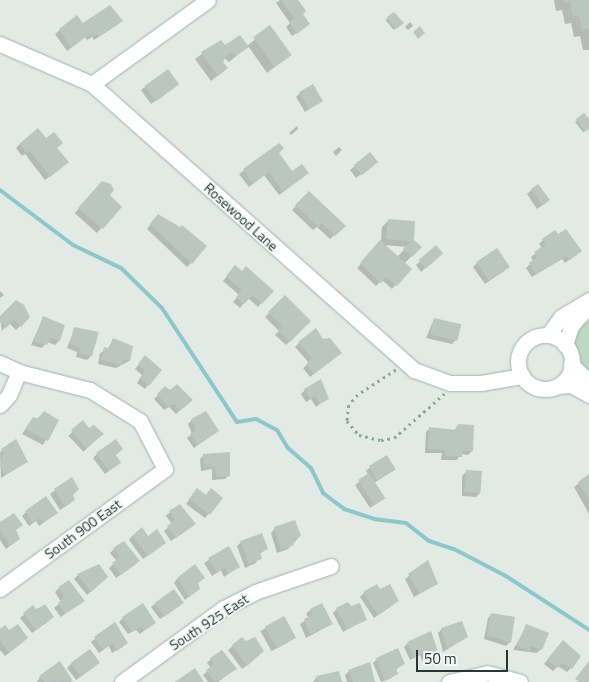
<!DOCTYPE html>
<html>
<head>
<meta charset="utf-8">
<style>
  body { margin:0 }
  #map { position:relative; width:589px; height:682px; overflow:hidden; background:#e1eae5; font-family:"Titillium Web",sans-serif }
  div>[style] { position:absolute }
  [style*='--x'] { left:calc(var(--x)*1px); top:calc(var(--y)*1px); width:calc(var(--w)*1px); rotate:calc(var(--a)*1deg) }
  .green>* { inset:0; background:#bcd9c1 }
  .shadow>* { inset:0; background:#0003; transform-origin:0 0 }
  .stream>* { height:4px; margin:-2px; padding:0 2px; transform-origin:2px; border-radius:2px; background:#8ec7ca }
  .building>* { inset:0; background:#bac7c1; transform-origin:0 0 }
  .path>* { height:2.5px; margin-top:-1.25px; transform-origin:0; background:repeating-linear-gradient(90deg,#85ab9b 0 2.5px,transparent 0 6.5px) }
  .roads { filter:drop-shadow(0 0 1px #a4b1ab) drop-shadow(0 0 1px #a4b1ab) }
  .minor>* { height:15px; margin:-7.5px; padding:0 7.5px; transform-origin:7.5px; border-radius:7.5px; background:#fff }
  .minor>.ring { margin:-7.5px; padding:0; box-sizing:content-box; background:none; border:15px solid #fff; border-radius:50% }
  span { translate:-50% -50%; white-space:nowrap; text-align:center; line-height:1.15; -webkit-text-stroke:4px #f1f7f4; paint-order:stroke }
  .street-label { font-size:14px; color:#233931 }
  .scale { position:absolute; left:416px; top:650px; width:92px; height:22px; box-sizing:border-box; border:2px solid #233931; border-top:0; padding-left:6px; font-size:15px; line-height:18px; white-space:nowrap; color:#233931; -webkit-text-stroke:4px #f1f7f4; paint-order:stroke }
</style>
</head>
<body>
<div id="map">
  <div class="green">
    <div style="clip-path:polygon(589px 320px,589px 379px,574px 364px,571px 351px,577px 329px)"></div>
  </div>
  <div class="shadow">
    <div style="clip-path:polygon(280px 0,297px 0,304px 28px,292px 36px,286px 27px,290px 23px,276px 3px)"></div>
    <div style="clip-path:polygon(554px 0,589px 0,589px 50px,583px 50px,580px 36px,574px 37px,571px 23px,565px 24px,562px 10px,556px 11px)"></div>
    <div style="left:394px;top:13px;width:13px;height:11px;rotate:51deg"></div>
    <div style="clip-path:polygon(77px 16px,83px 24px,118px 24px,94px 40px,92px 37px,87px 40px,85px 37px,67px 51px,55px 34px)"></div>
    <div style="clip-path:polygon(410px 22px,413px 26px,408px 30px,405px 27px)"></div>
    <div style="clip-path:polygon(270px 27px,290px 55px,267px 73px,248px 46px,229px 62px,224px 58px,220px 74px,211px 81px,195px 59px,220px 41px,224px 47px,247px 46px)"></div>
    <div style="clip-path:polygon(145px 87px,174px 88px,151px 104px,141px 90px)"></div>
    <div style="clip-path:polygon(300px 93px,322px 101px,305px 112px,296px 97px)"></div>
    <div style="clip-path:polygon(584px 115px,589px 128px,583px 132px,575px 122px)"></div>
    <div style="clip-path:polygon(297px 126px,298px 129px,291px 135px,289px 133px)"></div>
    <div style="clip-path:polygon(20px 144px,56px 148px,63px 166px,45px 180px,25px 154px,22px 156px,16px 148px)"></div>
    <div style="clip-path:polygon(279px 145px,278px 153px,292px 173px,303px 177px,279px 195px,264px 175px,249px 187px,239px 174px)"></div>
    <div style="clip-path:polygon(339px 147px,342px 150px,336px 156px,333px 152px)"></div>
    <div style="clip-path:polygon(370px 154px,372px 166px,356px 178px,350px 170px)"></div>
    <div style="clip-path:polygon(537px 185px,544px 204px,537px 209px,527px 194px)"></div>
    <div style="left:98px;top:187px;width:30px;height:35px;rotate:42deg"></div>
    <div style="clip-path:polygon(309px 193px,344px 226px,330px 239px,317px 227px,313px 230px,292px 210px)"></div>
    <div style="clip-path:polygon(154px 219px,191px 263px,187px 267px,147px 229px)"></div>
    <div style="clip-path:polygon(evenodd,388px 221px,420px 247px,404px 264px,410px 269px,392px 289px,382px 280px,376px 286px,357px 268px,381px 242px,382px 227px,388px 221px,383px 245px,407px 247px,397px 257px,383px 245px)"></div>
    <div style="clip-path:polygon(543px 240px,576px 255px,565px 263px,562px 259px,532px 277px,526px 268px,533px 261px,531px 257px,542px 248px,539px 244px)"></div>
    <div style="clip-path:polygon(436px 247px,438px 257px,421px 272px,416px 265px)"></div>
    <div style="clip-path:polygon(477px 263px,504px 271px,485px 284px,473px 267px)"></div>
    <div style="clip-path:polygon(235px 267px,272px 291px,258px 307px,248px 298px,240px 308px,233px 302px,239px 295px,223px 281px)"></div>
    <div style="clip-path:polygon(0 291px,4px 295px,0 298px)"></div>
    <div style="clip-path:polygon(285px 297px,309px 321px,286px 345px,275px 335px,279px 331px,265px 317px)"></div>
    <div style="clip-path:polygon(16px 302px,20px 326px,16px 330px,9px 323px,2px 331px,0 318px)"></div>
    <div style="clip-path:polygon(43px 318px,59px 341px,55px 345px,47px 342px,42px 348px,31px 345px)"></div>
    <div style="clip-path:polygon(434px 319px,456px 340px,452px 344px,426px 338px)"></div>
    <div style="clip-path:polygon(75px 328px,91px 356px,87px 360px,76px 357px,77px 352px,67px 348px)"></div>
    <div style="clip-path:polygon(113px 339px,132px 347px,129px 361px,116px 368px,98px 364px,100px 353px,108px 349px)"></div>
    <div style="clip-path:polygon(322px 341px,336px 357px,310px 377px,303px 368px,309px 363px,295px 347px,299px 343px)"></div>
    <div style="clip-path:polygon(145px 357px,148px 385px,145px 389px,137px 383px,142px 375px,135px 369px)"></div>
    <div style="clip-path:polygon(165px 388px,191px 400px,176px 414px,169px 407px,164px 410px,154px 399px)"></div>
    <div style="clip-path:polygon(305px 390px,327px 398px,316px 407px,311px 399px,306px 402px,301px 394px)"></div>
    <div style="clip-path:polygon(33px 418px,57px 420px,43px 445px,22px 434px)"></div>
    <div style="clip-path:polygon(192px 420px,217px 431px,194px 448px,187px 438px,192px 434px,188px 424px)"></div>
    <div style="left:83px;top:422px;width:22px;height:20px;rotate:47deg"></div>
    <div style="clip-path:polygon(458px 425px,472px 451px,468px 455px,461px 454px,457px 460px,441px 460px,442px 453px,425px 453px,426px 432px,430px 428px,454px 431px)"></div>
    <div style="clip-path:polygon(16px 440px,23px 452px,22px 465px,1px 478px,0 452px)"></div>
    <div style="clip-path:polygon(97px 454px,114px 455px,115px 466px,105px 474px,93px 458px)"></div>
    <div style="clip-path:polygon(204px 455px,229px 475px,225px 479px,212px 480px,212px 469px,201px 471px,200px 459px)"></div>
    <div style="clip-path:polygon(370px 467px,394px 470px,374px 483px,384px 498px,370px 508px,355px 485px,369px 475px,366px 471px)"></div>
    <div style="clip-path:polygon(466px 472px,480px 493px,476px 497px,462px 496px,462px 476px)"></div>
    <div style="clip-path:polygon(589px 476px,589px 514px,574px 487px)"></div>
    <div style="clip-path:polygon(72px 479px,69px 504px,60px 510px,50px 494px)"></div>
    <div style="clip-path:polygon(193px 494px,205px 496px,221px 498px,205px 518px,186px 504px)"></div>
    <div style="clip-path:polygon(26px 512px,52px 516px,39px 526px,36px 521px,29px 526px,22px 516px)"></div>
    <div style="clip-path:polygon(170px 512px,195px 524px,171px 541px,164px 531px,172px 524px,166px 516px)"></div>
    <div style="clip-path:polygon(0 524px,14px 531px,19px 539px,6px 549px,0 540px)"></div>
    <div style="clip-path:polygon(275px 528px,300px 536px,288px 549px,277px 553px,271px 533px)"></div>
    <div style="clip-path:polygon(132px 536px,148px 538px,161px 546px,143px 559px,129px 540px)"></div>
    <div style="clip-path:polygon(241px 542px,267px 549px,259px 554px,256px 563px,245px 568px,237px 546px)"></div>
    <div style="clip-path:polygon(229px 548px,238px 567px,224px 577px,221px 570px,212px 576px,204px 563px)"></div>
    <div style="clip-path:polygon(114px 549px,134px 565px,116px 578px,109px 568px,117px 561px,110px 553px)"></div>
    <div style="clip-path:polygon(428px 562px,437px 584px,414px 597px,405px 579px)"></div>
    <div style="clip-path:polygon(78px 575px,106px 577px,87px 595px,74px 579px)"></div>
    <div style="clip-path:polygon(178px 578px,204px 578px,197px 584px,199px 589px,185px 600px,174px 583px)"></div>
    <div style="clip-path:polygon(59px 588px,83px 601px,61px 617px,54px 608px,61px 602px,55px 592px)"></div>
    <div style="clip-path:polygon(174px 590px,178px 606px,160px 619px,151px 607px)"></div>
    <div style="clip-path:polygon(364px 593px,393px 605px,374px 618px,360px 597px)"></div>
    <div style="clip-path:polygon(45px 605px,49px 621px,32px 633px,20px 618px,33px 607px,34px 610px)"></div>
    <div style="clip-path:polygon(337px 609px,366px 619px,343px 632px,333px 613px)"></div>
    <div style="clip-path:polygon(310px 610px,332px 624px,306px 638px,300px 624px,309px 618px,306px 614px)"></div>
    <div style="clip-path:polygon(492px 614px,510px 642px,506px 646px,484px 639px,488px 618px)"></div>
    <div style="clip-path:polygon(123px 618px,150px 626px,140px 634px,136px 630px,128px 634px,119px 622px)"></div>
    <div style="left:284px;top:618px;width:23px;height:27px;rotate:61deg"></div>
    <div style="clip-path:polygon(115px 624px,122px 647px,112px 653px,109px 646px,99px 653px,91px 642px)"></div>
    <div style="clip-path:polygon(527px 626px,541px 649px,537px 653px,513px 650px)"></div>
    <div style="clip-path:polygon(442px 629px,462px 640px,443px 652px,438px 633px)"></div>
    <div style="clip-path:polygon(0 631px,9px 632px,23px 642px,5px 656px,0 650px)"></div>
    <div style="clip-path:polygon(242px 638px,259px 655px,242px 669px,228px 650px)"></div>
    <div style="clip-path:polygon(408px 643px,437px 652px,422px 661px,420px 655px,410px 660px,404px 647px)"></div>
    <div style="clip-path:polygon(559px 645px,571px 668px,567px 672px,558px 666px,553px 671px,544px 664px)"></div>
    <div style="clip-path:polygon(211px 659px,235px 669px,218px 682px,208px 682px,203px 675px,211px 668px,207px 663px)"></div>
    <div style="clip-path:polygon(377px 659px,404px 664px,395px 670px,392px 678px,381px 682px,373px 663px)"></div>
    <div style="clip-path:polygon(60px 662px,71px 682px,37px 682px,40px 677px)"></div>
    <div style="clip-path:polygon(71px 664px,95px 666px,76px 680px,67px 668px)"></div>
    <div style="clip-path:polygon(349px 671px,374px 682px,347px 682px,345px 675px)"></div>
    <div style="clip-path:polygon(317px 677px,340px 682px,313px 682px)"></div>
  </div>
  <div class="stream">
    <div style="--x:0;--y:190;--w:91;--a:37"></div>
    <div style="--x:73;--y:245;--w:53;--a:25.6"></div>
    <div style="--x:121;--y:268;--w:57;--a:44.3"></div>
    <div style="--x:162;--y:308;--w:136;--a:56.7"></div>
    <div style="--x:237;--y:422;--w:19;--a:-9"></div>
    <div style="--x:256;--y:419;--w:24;--a:28"></div>
    <div style="--x:277;--y:430;--w:21;--a:59"></div>
    <div style="--x:288;--y:448;--w:30;--a:41"></div>
    <div style="--x:311;--y:468;--w:28;--a:64"></div>
    <div style="--x:323;--y:493;--w:26;--a:37"></div>
    <div style="--x:344;--y:509;--w:32;--a:18"></div>
    <div style="--x:374;--y:519;--w:32;--a:7"></div>
    <div style="--x:406;--y:523;--w:29;--a:38"></div>
    <div style="--x:429;--y:541;--w:26;--a:18"></div>
    <div style="--x:454;--y:549;--w:59;--a:27.4"></div>
    <div style="--x:506;--y:576;--w:99;--a:33"></div>
  </div>
  <div class="building">
    <div style="clip-path:polygon(281px 0,298px 0,306px 11px,303px 14px,310px 24px,297px 34px,289px 22px,294px 18px)"></div>
    <div style="clip-path:polygon(564px 0,589px 0,589px 28px,582px 30px,579px 15px,573px 17px,570px 2px,564px 3px)"></div>
    <div style="clip-path:polygon(110px 5px,123px 21px,99px 37px,97px 34px,92px 37px,90px 34px,71px 48px,59px 29px,77px 15px,83px 23px)"></div>
    <div style="clip-path:polygon(394px 12px,404px 23px,396px 29px,387px 17px)"></div>
    <div style="left:270px;top:25px;width:37px;height:21px;rotate:54deg"></div>
    <div style="clip-path:polygon(420px 26px,425px 33px,418px 39px,413px 32px)"></div>
    <div style="clip-path:polygon(240px 35px,249px 47px,236px 56px,232px 52px,226px 56px,223px 62px,228px 68px,218px 76px,201px 52px,221px 40px,225px 45px)"></div>
    <div style="left:168px;top:69px;width:19px;height:29px;rotate:54deg"></div>
    <div style="left:313px;top:84px;width:20px;height:16px;rotate:60deg"></div>
    <div style="clip-path:polygon(584px 113px,589px 119px,589px 129px,585px 132px,576px 119px)"></div>
    <div style="clip-path:polygon(38px 128px,46px 138px,54px 132px,63px 143px,57px 148px,69px 162px,50px 177px,30px 151px,27px 153px,19px 144px)"></div>
    <div style="clip-path:polygon(279px 143px,284px 148px,279px 153px,292px 171px,302px 164px,309px 173px,283px 192px,269px 172px,253px 184px,243px 169px)"></div>
    <div style="left:370px;top:152px;width:13px;height:21px;rotate:51deg"></div>
    <div style="clip-path:polygon(102px 181px,111px 184px,114px 190px,110px 195px,122px 207px,103px 229px,78px 208px)"></div>
    <div style="left:538px;top:184px;width:20px;height:9px;rotate:53deg"></div>
    <div style="clip-path:polygon(309px 191px,346px 226px,335px 236px,321px 223px,318px 227px,295px 205px)"></div>
    <div style="clip-path:polygon(158px 214px,180px 227px,182px 225px,207px 246px,192px 264px,150px 224px)"></div>
    <div style="clip-path:polygon(388px 219px,415px 221px,414px 240px,422px 247px,412px 257px,403px 249px,411px 241px,386px 239px)"></div>
    <div style="clip-path:polygon(566px 229px,582px 251px,570px 260px,567px 256px,536px 274px,529px 263px,537px 257px,534px 252px,546px 244px,542px 239px,555px 230px,558px 234px)"></div>
    <div style="clip-path:polygon(380px 240px,412px 269px,397px 286px,386px 277px,381px 283px,360px 263px)"></div>
    <div style="left:436px;top:245px;width:11px;height:23px;rotate:49deg"></div>
    <div style="left:497px;top:248px;width:23px;height:25px;rotate:56deg"></div>
    <div style="clip-path:polygon(235px 265px,242px 271px,246px 266px,274px 291px,262px 304px,253px 295px,244px 304px,236px 297px,242px 290px,226px 276px)"></div>
    <div style="clip-path:polygon(285px 295px,311px 321px,290px 342px,278px 330px,282px 326px,268px 312px)"></div>
    <div style="clip-path:polygon(16px 300px,24px 305px,30px 317px,21px 327px,14px 320px,6px 328px,0 322px,0 316px)"></div>
    <div style="clip-path:polygon(43px 316px,65px 325px,60px 341px,50px 338px,47px 345px,34px 341px)"></div>
    <div style="left:434px;top:318px;width:28px;height:17px;rotate:13deg"></div>
    <div style="clip-path:polygon(74px 327px,99px 332px,92px 356px,79px 353px,80px 348px,70px 344px)"></div>
    <div style="clip-path:polygon(316px 328px,323px 339px,330px 338px,342px 353px,314px 374px,306px 364px,312px 358px,298px 342px)"></div>
    <div style="clip-path:polygon(113px 338px,133px 346px,130px 361px,123px 359px,121px 365px,101px 360px,104px 347px,110px 349px)"></div>
    <div style="clip-path:polygon(145px 355px,162px 370px,149px 386px,140px 378px,145px 371px,138px 364px)"></div>
    <div style="clip-path:polygon(321px 379px,329px 399px,320px 404px,315px 396px,310px 399px,304px 389px)"></div>
    <div style="clip-path:polygon(177px 384px,193px 400px,180px 411px,174px 404px,168px 407px,157px 394px,165px 386px,170px 390px)"></div>
    <div style="clip-path:polygon(44px 411px,59px 420px,48px 441px,25px 429px,33px 417px,37px 419px)"></div>
    <div style="clip-path:polygon(206px 411px,219px 431px,198px 445px,190px 434px,196px 430px,191px 419px)"></div>
    <div style="clip-path:polygon(83px 420px,89px 428px,94px 425px,104px 434px,86px 448px,71px 430px)"></div>
    <div style="clip-path:polygon(458px 424px,474px 425px,473px 451px,462px 451px,462px 457px,445px 456px,445px 450px,428px 449px,429px 427px,457px 430px)"></div>
    <div style="clip-path:polygon(16px 439px,28px 462px,5px 475px,0 466px,4px 453px,1px 449px)"></div>
    <div style="clip-path:polygon(116px 439px,123px 449px,116px 455px,121px 463px,109px 471px,96px 453px)"></div>
    <div style="clip-path:polygon(230px 452px,230px 476px,216px 477px,215px 466px,204px 468px,203px 454px)"></div>
    <div style="left:387px;top:455px;width:17px;height:21px;rotate:59deg"></div>
    <div style="left:466px;top:470px;width:16px;height:22px;rotate:4deg"></div>
    <div style="left:369px;top:473px;width:30px;height:13px;rotate:57deg"></div>
    <div style="clip-path:polygon(589px 474px,589px 499px,578px 482px)"></div>
    <div style="clip-path:polygon(72px 477px,79px 489px,73px 495px,75px 500px,65px 507px,54px 489px)"></div>
    <div style="clip-path:polygon(197px 488px,206px 495px,211px 488px,223px 498px,210px 515px,189px 499px)"></div>
    <div style="clip-path:polygon(46px 496px,58px 513px,43px 523px,40px 518px,33px 523px,25px 511px)"></div>
    <div style="clip-path:polygon(180px 504px,196px 524px,176px 538px,167px 526px,175px 520px,169px 511px)"></div>
    <div style="clip-path:polygon(14px 513px,23px 525px,16px 530px,20px 539px,10px 546px,0 530px,0 522px)"></div>
    <div style="clip-path:polygon(295px 520px,301px 536px,294px 539px,294px 545px,281px 550px,274px 527px)"></div>
    <div style="clip-path:polygon(142px 527px,148px 536px,157px 529px,166px 543px,148px 556px,132px 536px)"></div>
    <div style="clip-path:polygon(262px 533px,268px 549px,260px 552px,262px 559px,249px 564px,240px 541px)"></div>
    <div style="clip-path:polygon(124px 541px,140px 561px,121px 575px,112px 563px,120px 557px,113px 548px)"></div>
    <div style="clip-path:polygon(229px 546px,240px 567px,228px 574px,225px 567px,217px 573px,208px 558px)"></div>
    <div style="clip-path:polygon(428px 560px,438px 584px,419px 593px,408px 574px)"></div>
    <div style="clip-path:polygon(99px 564px,108px 577px,91px 592px,77px 574px)"></div>
    <div style="clip-path:polygon(195px 564px,205px 578px,198px 583px,200px 589px,189px 597px,177px 578px)"></div>
    <div style="clip-path:polygon(69px 580px,85px 601px,65px 614px,58px 603px,64px 597px,58px 587px)"></div>
    <div style="clip-path:polygon(377px 584px,380px 589px,390px 584px,399px 601px,378px 615px,363px 592px)"></div>
    <div style="left:174px;top:589px;width:17px;height:24px;rotate:54deg"></div>
    <div style="clip-path:polygon(348px 602px,351px 606px,360px 603px,367px 620px,347px 629px,336px 608px)"></div>
    <div style="clip-path:polygon(143px 603px,156px 623px,144px 631px,141px 627px,132px 631px,122px 617px)"></div>
    <div style="clip-path:polygon(322px 603px,333px 624px,310px 634px,304px 619px,313px 615px,310px 609px)"></div>
    <div style="clip-path:polygon(45px 604px,54px 617px,36px 630px,23px 613px,33px 605px,37px 610px)"></div>
    <div style="clip-path:polygon(491px 613px,515px 617px,511px 643px,487px 635px)"></div>
    <div style="left:284px;top:616px;width:25px;height:22px;rotate:61deg"></div>
    <div style="clip-path:polygon(462px 621px,468px 637px,447px 649px,441px 628px)"></div>
    <div style="clip-path:polygon(115px 622px,128px 643px,117px 651px,113px 643px,103px 650px,94px 637px)"></div>
    <div style="clip-path:polygon(18px 624px,28px 638px,9px 653px,0 640px,0 629px,5px 625px,9px 630px)"></div>
    <div style="clip-path:polygon(526px 624px,549px 633px,542px 650px,531px 646px,529px 651px,517px 646px)"></div>
    <div style="clip-path:polygon(431px 631px,438px 652px,426px 658px,424px 652px,414px 657px,407px 642px)"></div>
    <div style="clip-path:polygon(242px 637px,246px 641px,255px 637px,264px 651px,247px 666px,232px 645px)"></div>
    <div style="clip-path:polygon(563px 640px,581px 656px,572px 669px,562px 663px,558px 668px,547px 660px)"></div>
    <div style="clip-path:polygon(398px 648px,405px 664px,396px 668px,398px 674px,385px 681px,376px 658px)"></div>
    <div style="left:90px;top:649px;width:17px;height:24px;rotate:54deg"></div>
    <div style="clip-path:polygon(222px 650px,237px 669px,215px 682px,206px 670px,214px 664px,210px 658px)"></div>
    <div style="clip-path:polygon(60px 661px,73px 681px,44px 682px,39px 676px)"></div>
    <div style="clip-path:polygon(589px 661px,589px 682px,579px 682px,575px 679px)"></div>
    <div style="clip-path:polygon(370px 662px,375px 682px,353px 682px,348px 670px)"></div>
    <div style="clip-path:polygon(195px 668px,204px 682px,175px 682px)"></div>
    <div style="clip-path:polygon(339px 671px,342px 682px,318px 682px,316px 676px)"></div>
  </div>
  <div class="path">
    <div style="--x:396;--y:370;--w:45;--a:146.7"></div>
    <div style="--x:358;--y:395;--w:13;--a:132"></div>
    <div style="--x:349;--y:405;--w:16;--a:97"></div>
    <div style="--x:347;--y:421;--w:18;--a:49"></div>
    <div style="--x:359;--y:435;--w:23;--a:13"></div>
    <div style="--x:381;--y:440;--w:13;--a:-9"></div>
    <div style="--x:394;--y:438;--w:67;--a:-41.3"></div>
  </div>
  <div class="roads">
    <div class="minor">
      <div style="--x:0;--y:44;--w:100;--a:23.5"></div>
      <div style="--x:92;--y:84;--w:431;--a:41.6"></div>
      <div style="--x:414;--y:370;--w:38;--a:20"></div>
      <div style="--x:450;--y:383;--w:31;--a:0"></div>
      <div style="--x:481;--y:383;--w:42;--a:-9.7"></div>
      <div style="--x:92;--y:84;--w:143;--a:-35.9"></div>
      <div style="--x:548;--y:335;--w:22;--a:-54"></div>
      <div style="--x:561;--y:317;--w:33;--a:-31"></div>
      <div class="ring" style="left:518px;top:335px;width:39px;height:39px"></div>
      <div style="--x:565;--y:345;--w:20;--a:-72"></div>
      <div style="--x:571;--y:326;--w:28;--a:-49"></div>
      <div style="--x:0;--y:363;--w:21;--a:25"></div>
      <div style="--x:19;--y:372;--w:73;--a:14.2"></div>
      <div style="--x:90;--y:390;--w:59;--a:31.8"></div>
      <div style="--x:140;--y:421;--w:54;--a:62.5"></div>
      <div style="--x:165;--y:469;--w:204;--a:144"></div>
      <div style="--x:571;--y:364;--w:25;--a:45"></div>
      <div style="--x:557;--y:386;--w:14;--a:-4"></div>
      <div style="--x:571;--y:385;--w:21;--a:29"></div>
      <div style="--x:0;--y:405;--w:13;--a:-48"></div>
      <div style="--x:9;--y:395;--w:25;--a:-67"></div>
      <div style="--x:122;--y:682;--w:126;--a:-36"></div>
      <div style="--x:224;--y:608;--w:35;--a:-27"></div>
      <div style="--x:255;--y:592;--w:80;--a:-18.9"></div>
      <div style="--x:449;--y:682;--w:39;--a:-13"></div>
      <div style="--x:487;--y:673;--w:34;--a:15"></div>
    </div>
  </div>
  <div class="street-label">
    <span style="left:241px;top:217px;rotate:42deg">Rosewood Lane</span>
    <span style="left:83px;top:529px;rotate:-36deg">South 900 East</span>
    <span style="left:209px;top:622px;rotate:-33deg">South 925 East</span>
  </div>
  <div class="scale">50 m</div>
</div>
</body>
</html>
